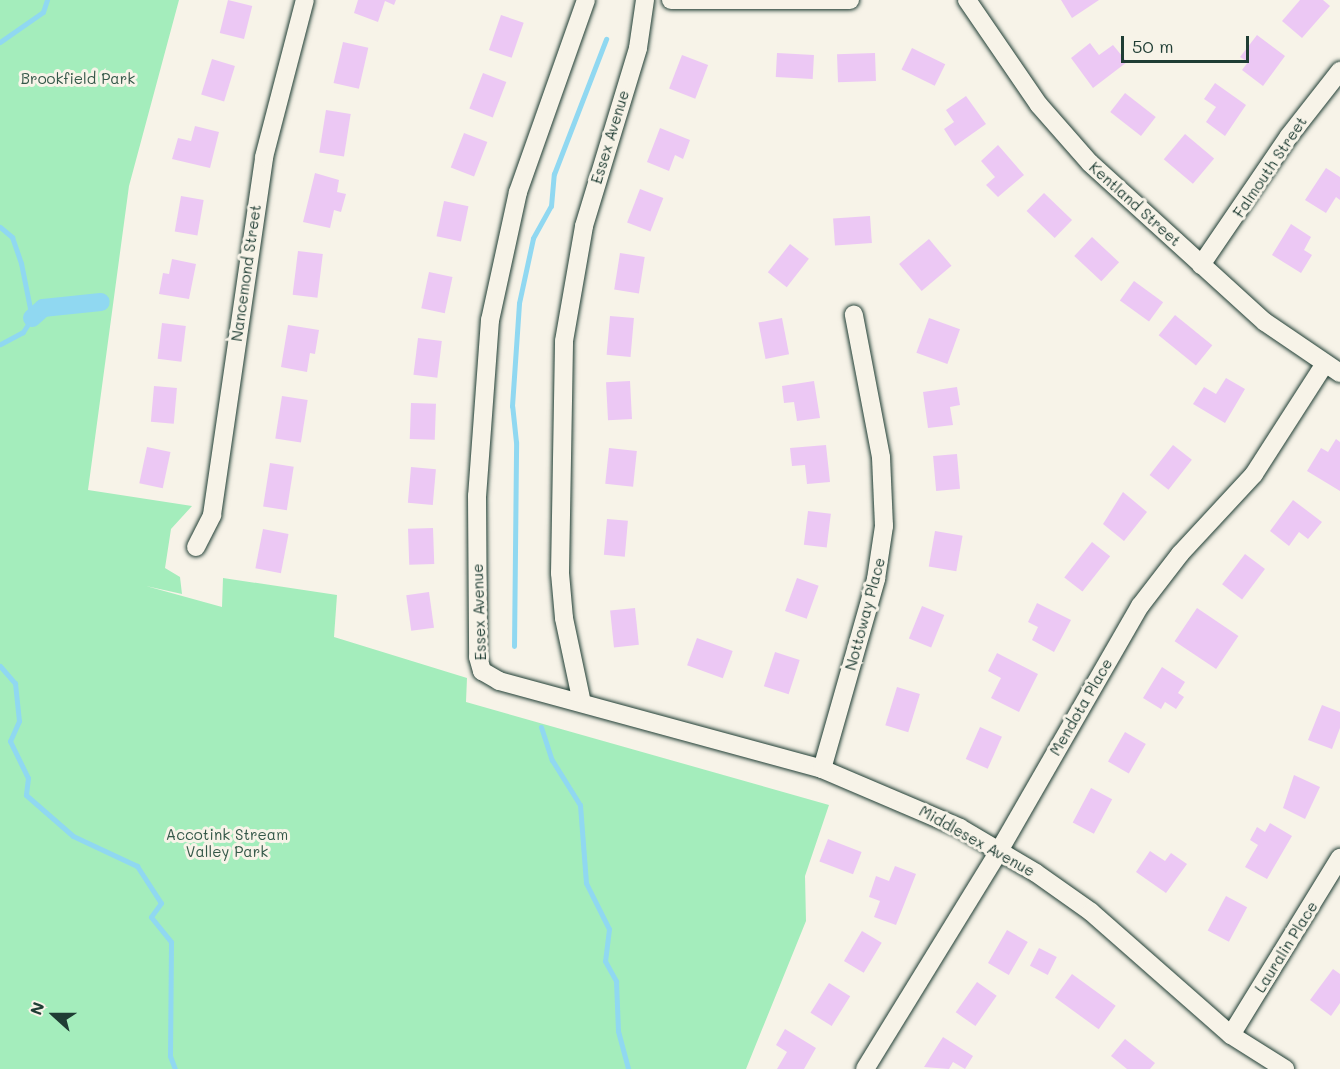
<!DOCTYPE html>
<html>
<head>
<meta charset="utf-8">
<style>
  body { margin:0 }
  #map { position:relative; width:1340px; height:1069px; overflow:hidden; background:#f7f3e8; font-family:Mali,sans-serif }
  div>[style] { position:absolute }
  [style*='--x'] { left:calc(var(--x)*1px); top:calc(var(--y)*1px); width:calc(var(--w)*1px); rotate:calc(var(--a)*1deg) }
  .green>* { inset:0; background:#a4edbc }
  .stream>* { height:5px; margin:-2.5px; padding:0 2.5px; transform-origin:2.5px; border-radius:2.5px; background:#90d8f1 }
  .canal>* { height:18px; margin:-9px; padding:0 9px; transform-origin:9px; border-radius:9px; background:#90d8f1 }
  .building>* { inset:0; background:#ecc8f4; transform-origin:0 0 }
  .roads { filter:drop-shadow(0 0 2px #1f3d34) drop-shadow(0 0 2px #1f3d34) }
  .street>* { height:18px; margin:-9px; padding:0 9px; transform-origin:9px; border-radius:9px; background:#f7f3e8 }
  span { translate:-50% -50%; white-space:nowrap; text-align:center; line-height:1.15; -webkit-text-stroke:6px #f7f3e8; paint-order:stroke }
  .park-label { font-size:15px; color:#335748 }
  .street-label { font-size:15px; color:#1f3d34 }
  .north { position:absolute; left:24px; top:985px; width:60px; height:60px; -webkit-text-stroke:4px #f7f3e8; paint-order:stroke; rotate:291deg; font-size:16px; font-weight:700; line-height:24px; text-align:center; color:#1f3d34 }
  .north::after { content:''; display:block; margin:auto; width:21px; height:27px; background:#1f3d34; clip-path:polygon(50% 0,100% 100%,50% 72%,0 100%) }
  .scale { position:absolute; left:1121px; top:36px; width:128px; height:27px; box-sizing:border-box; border:3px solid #1f3d34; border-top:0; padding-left:8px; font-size:18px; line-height:21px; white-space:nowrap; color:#1f3d34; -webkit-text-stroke:4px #f7f3e8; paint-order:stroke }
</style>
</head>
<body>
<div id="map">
  <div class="green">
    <div style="clip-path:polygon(0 0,179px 0,129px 186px,88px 490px,192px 506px,171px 529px,165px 568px,180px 577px,182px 594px,146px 586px,222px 607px,223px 578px,337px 595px,334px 637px,467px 678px,466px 702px,829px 805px,805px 876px,806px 921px,746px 1069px,0 1069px)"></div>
  </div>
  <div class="stream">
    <div style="--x:0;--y:42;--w:52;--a:-34.9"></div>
    <div style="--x:43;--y:12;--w:13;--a:-72"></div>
    <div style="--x:0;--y:227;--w:16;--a:40"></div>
    <div style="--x:12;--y:237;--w:28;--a:71"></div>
    <div style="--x:21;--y:263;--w:56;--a:78.7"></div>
    <div style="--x:32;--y:318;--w:17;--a:123"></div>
    <div style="--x:23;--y:332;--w:26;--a:152"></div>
    <div style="--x:514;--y:646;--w:204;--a:-89.4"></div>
    <div style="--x:516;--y:442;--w:36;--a:-96"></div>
    <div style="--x:512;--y:406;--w:103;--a:-86.1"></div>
    <div style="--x:519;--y:303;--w:66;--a:-77.8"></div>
    <div style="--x:533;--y:238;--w:37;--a:-61"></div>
    <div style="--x:551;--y:206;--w:32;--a:-85"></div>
    <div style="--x:554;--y:174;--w:145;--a:-68.9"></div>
    <div style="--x:0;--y:666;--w:23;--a:49"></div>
    <div style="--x:15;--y:683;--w:38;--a:84"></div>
    <div style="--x:19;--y:721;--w:22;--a:114"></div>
    <div style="--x:10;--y:741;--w:41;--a:64.1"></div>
    <div style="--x:28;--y:778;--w:17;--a:97"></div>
    <div style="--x:26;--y:795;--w:62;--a:41.1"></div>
    <div style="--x:73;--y:836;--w:71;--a:25.1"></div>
    <div style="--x:137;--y:866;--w:44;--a:57"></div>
    <div style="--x:161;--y:903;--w:17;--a:126"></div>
    <div style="--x:151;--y:917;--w:32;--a:51"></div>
    <div style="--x:171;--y:942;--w:114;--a:90.5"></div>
    <div style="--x:170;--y:1056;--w:14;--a:69"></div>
    <div style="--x:541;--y:727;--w:35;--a:72"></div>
    <div style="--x:552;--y:760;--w:53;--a:58.1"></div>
    <div style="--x:580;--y:805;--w:78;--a:85.6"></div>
    <div style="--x:586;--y:883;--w:51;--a:63.4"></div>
    <div style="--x:609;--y:929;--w:32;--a:97"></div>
    <div style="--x:605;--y:961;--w:23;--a:61"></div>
    <div style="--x:616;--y:981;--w:50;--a:87.7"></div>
    <div style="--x:618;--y:1031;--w:39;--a:75"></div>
  </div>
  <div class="canal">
    <div style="--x:32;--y:318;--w:15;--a:-42"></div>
    <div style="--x:43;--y:308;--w:58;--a:-5.9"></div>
  </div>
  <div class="building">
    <div style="left:228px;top:0;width:25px;height:34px;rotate:14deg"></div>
    <div style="clip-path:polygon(358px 0,396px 0,394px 5px,385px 1px,378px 22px,354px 13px)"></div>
    <div style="clip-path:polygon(1061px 0,1099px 0,1072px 18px)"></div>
    <div style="clip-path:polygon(1300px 0,1323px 0,1330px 6px,1302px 38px,1282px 21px)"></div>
    <div style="left:501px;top:15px;width:24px;height:37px;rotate:19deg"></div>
    <div style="clip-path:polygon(1257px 35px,1285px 56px,1263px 86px,1242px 70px,1248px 62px,1240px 57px)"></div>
    <div style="left:343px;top:42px;width:26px;height:42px;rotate:13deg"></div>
    <div style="clip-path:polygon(1090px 43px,1099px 55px,1113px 45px,1127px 62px,1093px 88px,1071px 58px)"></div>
    <div style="left:912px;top:48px;width:37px;height:24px;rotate:26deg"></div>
    <div style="left:777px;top:53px;width:37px;height:24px;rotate:3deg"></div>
    <div style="left:875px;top:53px;width:28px;height:38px;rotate:88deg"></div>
    <div style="left:682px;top:55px;width:28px;height:36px;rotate:21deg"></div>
    <div style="left:212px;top:59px;width:24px;height:37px;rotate:17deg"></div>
    <div style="left:483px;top:73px;width:25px;height:38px;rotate:21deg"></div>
    <div style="clip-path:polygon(1215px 83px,1246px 105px,1225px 136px,1206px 122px,1216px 107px,1204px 99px)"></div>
    <div style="left:1125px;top:93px;width:39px;height:24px;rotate:38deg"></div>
    <div style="clip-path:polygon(966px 96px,986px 124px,955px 146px,944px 129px,954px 122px,946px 110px)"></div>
    <div style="left:326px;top:110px;width:25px;height:43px;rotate:9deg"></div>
    <div style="clip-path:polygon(195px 126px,219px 132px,210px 168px,172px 159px,178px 138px,191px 141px)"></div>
    <div style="clip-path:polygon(660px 128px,690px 140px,683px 159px,675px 155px,669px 171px,647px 162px)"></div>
    <div style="left:464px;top:133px;width:25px;height:37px;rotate:21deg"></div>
    <div style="left:1185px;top:134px;width:38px;height:33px;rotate:40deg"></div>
    <div style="clip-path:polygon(998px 145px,1024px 175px,998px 197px,986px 185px,995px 177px,981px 161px)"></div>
    <div style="clip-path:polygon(1326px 168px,1340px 177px,1340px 200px,1336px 197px,1326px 213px,1305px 200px)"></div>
    <div style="clip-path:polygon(315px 173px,339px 180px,337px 192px,346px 194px,341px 212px,334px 210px,330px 228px,303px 222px)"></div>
    <div style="left:640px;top:189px;width:25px;height:36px;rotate:21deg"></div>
    <div style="left:1044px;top:193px;width:39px;height:25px;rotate:44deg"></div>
    <div style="left:181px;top:196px;width:23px;height:36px;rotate:10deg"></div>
    <div style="left:444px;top:201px;width:25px;height:36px;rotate:12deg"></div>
    <div style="left:870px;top:216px;width:27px;height:37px;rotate:86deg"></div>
    <div style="clip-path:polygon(1291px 224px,1311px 237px,1304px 250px,1312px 255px,1301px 273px,1272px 255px)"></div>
    <div style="left:1092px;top:237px;width:37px;height:26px;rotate:43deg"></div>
    <div style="left:929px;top:239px;width:35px;height:39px;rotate:50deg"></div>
    <div style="left:790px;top:244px;width:24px;height:36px;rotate:38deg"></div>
    <div style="left:298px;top:251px;width:25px;height:44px;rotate:7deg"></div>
    <div style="left:620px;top:253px;width:25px;height:37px;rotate:9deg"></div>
    <div style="clip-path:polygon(172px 259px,196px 264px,189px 299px,159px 294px,163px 273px,169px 274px)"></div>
    <div style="left:429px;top:272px;width:24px;height:37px;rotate:12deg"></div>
    <div style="left:1134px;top:281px;width:36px;height:24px;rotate:36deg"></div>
    <div style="left:1175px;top:315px;width:48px;height:26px;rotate:39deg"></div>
    <div style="left:610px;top:316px;width:24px;height:39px;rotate:5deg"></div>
    <div style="left:782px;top:318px;width:37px;height:24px;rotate:79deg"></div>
    <div style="left:929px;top:318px;width:33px;height:37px;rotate:20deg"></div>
    <div style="left:162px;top:323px;width:24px;height:36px;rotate:7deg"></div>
    <div style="clip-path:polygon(288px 325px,319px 330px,315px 354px,310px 353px,307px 372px,281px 367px)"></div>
    <div style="left:418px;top:338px;width:24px;height:37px;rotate:7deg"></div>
    <div style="clip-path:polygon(1226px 378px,1245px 389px,1225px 423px,1193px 404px,1204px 387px,1216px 394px)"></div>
    <div style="left:630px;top:381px;width:38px;height:24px;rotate:87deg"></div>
    <div style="clip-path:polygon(814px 381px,820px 418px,797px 421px,794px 402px,784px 403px,782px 386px)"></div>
    <div style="left:154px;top:386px;width:23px;height:36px;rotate:5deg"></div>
    <div style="clip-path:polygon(957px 387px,960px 405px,950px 407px,953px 425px,928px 428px,923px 392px)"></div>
    <div style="left:282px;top:396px;width:26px;height:43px;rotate:9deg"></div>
    <div style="left:411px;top:403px;width:25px;height:36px;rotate:2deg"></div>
    <div style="clip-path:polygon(1336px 439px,1340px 442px,1340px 491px,1307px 471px,1321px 448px,1328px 452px)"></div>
    <div style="clip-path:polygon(826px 445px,830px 482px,807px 484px,805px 465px,792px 466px,790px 448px)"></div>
    <div style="left:1173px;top:445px;width:24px;height:38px;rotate:38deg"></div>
    <div style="left:147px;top:447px;width:24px;height:37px;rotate:12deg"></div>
    <div style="left:609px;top:448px;width:28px;height:36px;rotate:6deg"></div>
    <div style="left:957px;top:454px;width:35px;height:24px;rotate:85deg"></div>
    <div style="left:270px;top:463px;width:24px;height:44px;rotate:9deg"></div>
    <div style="left:411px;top:467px;width:25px;height:36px;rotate:5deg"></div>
    <div style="clip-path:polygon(1123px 492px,1147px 512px,1124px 541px,1103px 524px)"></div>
    <div style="clip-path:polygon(1293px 500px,1322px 522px,1308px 539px,1299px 532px,1289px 546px,1270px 531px)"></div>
    <div style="left:808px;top:511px;width:23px;height:34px;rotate:7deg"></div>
    <div style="left:607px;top:519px;width:21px;height:36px;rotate:5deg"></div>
    <div style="left:433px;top:528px;width:36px;height:25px;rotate:88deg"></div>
    <div style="left:263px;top:529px;width:26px;height:40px;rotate:11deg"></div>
    <div style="left:935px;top:531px;width:28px;height:36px;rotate:10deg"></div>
    <div style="left:1092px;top:542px;width:23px;height:45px;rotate:38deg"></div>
    <div style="left:1245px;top:554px;width:25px;height:38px;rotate:37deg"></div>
    <div style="left:797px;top:578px;width:23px;height:35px;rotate:20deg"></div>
    <div style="left:429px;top:592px;width:36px;height:23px;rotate:82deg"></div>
    <div style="clip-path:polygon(1037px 603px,1071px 620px,1054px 652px,1032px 640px,1038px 627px,1028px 622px)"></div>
    <div style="left:922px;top:606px;width:24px;height:35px;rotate:22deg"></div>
    <div style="left:635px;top:608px;width:37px;height:25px;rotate:84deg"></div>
    <div style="left:1197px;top:608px;width:50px;height:40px;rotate:34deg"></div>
    <div style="left:697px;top:638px;width:38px;height:29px;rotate:20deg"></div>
    <div style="left:775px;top:652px;width:26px;height:36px;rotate:18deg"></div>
    <div style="clip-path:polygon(997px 653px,1038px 674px,1019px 712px,991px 698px,1001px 678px,988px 671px)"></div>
    <div style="clip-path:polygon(1162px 667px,1185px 682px,1178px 693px,1184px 697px,1176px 709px,1165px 702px,1161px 709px,1143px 698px)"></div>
    <div style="left:897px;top:687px;width:24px;height:40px;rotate:17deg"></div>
    <div style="clip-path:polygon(1322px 705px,1340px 712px,1340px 728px,1332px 749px,1308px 740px)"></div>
    <div style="left:980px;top:727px;width:24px;height:35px;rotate:24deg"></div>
    <div style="left:1125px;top:732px;width:24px;height:34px;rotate:30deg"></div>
    <div style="clip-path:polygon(1294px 775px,1320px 787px,1305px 819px,1283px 808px)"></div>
    <div style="left:1091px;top:788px;width:24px;height:39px;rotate:28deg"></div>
    <div style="clip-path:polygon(1270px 823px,1292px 836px,1267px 879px,1245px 867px,1258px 845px,1250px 840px,1257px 827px,1265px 832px)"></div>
    <div style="left:828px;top:839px;width:36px;height:24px;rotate:21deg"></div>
    <div style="clip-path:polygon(1150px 851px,1165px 861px,1171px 853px,1187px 864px,1166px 893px,1136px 872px)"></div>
    <div style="clip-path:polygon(895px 866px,916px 874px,896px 925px,874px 917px,880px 901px,869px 897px,876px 876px,889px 881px)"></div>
    <div style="left:1226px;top:896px;width:24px;height:39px;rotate:28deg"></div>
    <div style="left:1007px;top:930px;width:24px;height:38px;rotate:30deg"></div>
    <div style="left:862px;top:931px;width:23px;height:35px;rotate:31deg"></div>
    <div style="left:1039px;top:948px;width:20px;height:20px;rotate:27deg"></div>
    <div style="clip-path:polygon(1333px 969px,1340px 974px,1340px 1003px,1331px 1016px,1310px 1000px)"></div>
    <div style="left:1072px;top:974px;width:54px;height:29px;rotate:36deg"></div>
    <div style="left:977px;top:982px;width:24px;height:37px;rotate:35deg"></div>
    <div style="left:829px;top:983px;width:25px;height:35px;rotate:32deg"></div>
    <div style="clip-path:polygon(785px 1029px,816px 1048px,804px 1069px,777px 1069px,787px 1052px,776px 1045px)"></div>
    <div style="clip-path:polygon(943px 1037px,973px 1056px,965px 1069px,953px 1062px,949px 1069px,924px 1067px)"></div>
    <div style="clip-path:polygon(1125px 1039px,1155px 1063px,1150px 1069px,1127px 1069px,1111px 1056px)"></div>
  </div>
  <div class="roads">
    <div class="street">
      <div style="--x:586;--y:0;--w:204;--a:109.5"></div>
      <div style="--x:518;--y:192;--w:131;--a:102.3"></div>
      <div style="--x:490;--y:320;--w:176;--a:94.2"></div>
      <div style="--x:477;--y:496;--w:161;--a:89.6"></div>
      <div style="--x:478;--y:657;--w:15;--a:74"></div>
      <div style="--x:482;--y:671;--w:20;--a:30"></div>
      <div style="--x:499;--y:681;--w:335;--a:15.2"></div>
      <div style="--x:822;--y:769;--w:150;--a:23.1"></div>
      <div style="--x:960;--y:828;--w:88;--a:30.6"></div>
      <div style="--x:1036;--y:873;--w:67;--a:35.3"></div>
      <div style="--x:1091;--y:912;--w:186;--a:41.3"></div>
      <div style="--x:1231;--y:1035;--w:64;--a:32.2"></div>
      <div style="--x:671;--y:0;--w:179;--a:0"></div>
      <div style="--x:967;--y:0;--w:127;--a:55.6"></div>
      <div style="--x:1039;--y:105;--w:77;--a:48.7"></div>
      <div style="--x:1090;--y:163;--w:236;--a:42.3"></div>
      <div style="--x:1265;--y:322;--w:91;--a:34.2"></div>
      <div style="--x:1201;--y:265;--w:156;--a:-55.7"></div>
      <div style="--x:1289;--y:136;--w:83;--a:-51.9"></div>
      <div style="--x:196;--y:547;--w:36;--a:-63"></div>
      <div style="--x:212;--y:515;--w:362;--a:-81.7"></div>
      <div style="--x:264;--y:157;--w:162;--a:-75.4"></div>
      <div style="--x:582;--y:703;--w:87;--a:-102"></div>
      <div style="--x:564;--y:618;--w:45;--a:-95.1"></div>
      <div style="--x:560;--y:573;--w:232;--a:-89"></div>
      <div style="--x:564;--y:341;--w:117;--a:-80.1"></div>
      <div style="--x:584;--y:226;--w:186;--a:-73.1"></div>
      <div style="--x:638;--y:48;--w:49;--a:-81.7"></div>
      <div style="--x:822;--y:769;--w:198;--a:-74.1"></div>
      <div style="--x:876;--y:579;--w:54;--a:-81.4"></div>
      <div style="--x:884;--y:526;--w:69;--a:-92.5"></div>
      <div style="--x:881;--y:457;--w:145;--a:-100.8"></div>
      <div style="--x:1231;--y:1035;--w:208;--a:-58.4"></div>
      <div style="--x:865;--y:1069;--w:256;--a:-58.4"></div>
      <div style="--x:999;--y:851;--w:283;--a:-60.1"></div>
      <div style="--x:1140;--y:606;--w:66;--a:-52.4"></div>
      <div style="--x:1180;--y:554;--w:109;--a:-47.2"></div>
      <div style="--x:1254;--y:474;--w:130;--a:-57.3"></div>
    </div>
  </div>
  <div class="park-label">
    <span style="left:78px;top:79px">Brookfield Park</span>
    <span style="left:227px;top:843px">Accotink Stream<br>Valley Park</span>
  </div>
  <div class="street-label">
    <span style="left:610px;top:137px;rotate:-73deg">Essex Avenue</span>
    <span style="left:1270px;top:167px;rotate:-56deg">Falmouth Street</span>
    <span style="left:1135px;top:204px;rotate:42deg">Kentland Street</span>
    <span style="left:246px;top:273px;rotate:-82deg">Nancemond Street</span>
    <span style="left:479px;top:612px;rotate:-92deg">Essex Avenue</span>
    <span style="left:865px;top:614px;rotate:-75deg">Nottoway Place</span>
    <span style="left:1081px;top:707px;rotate:-60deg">Mendota Place</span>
    <span style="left:977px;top:841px;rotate:29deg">Middlesex Avenue</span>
    <span style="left:1286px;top:947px;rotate:-58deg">Lauralin Place</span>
  </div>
  <div class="north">N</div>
  <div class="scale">50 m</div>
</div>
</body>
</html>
